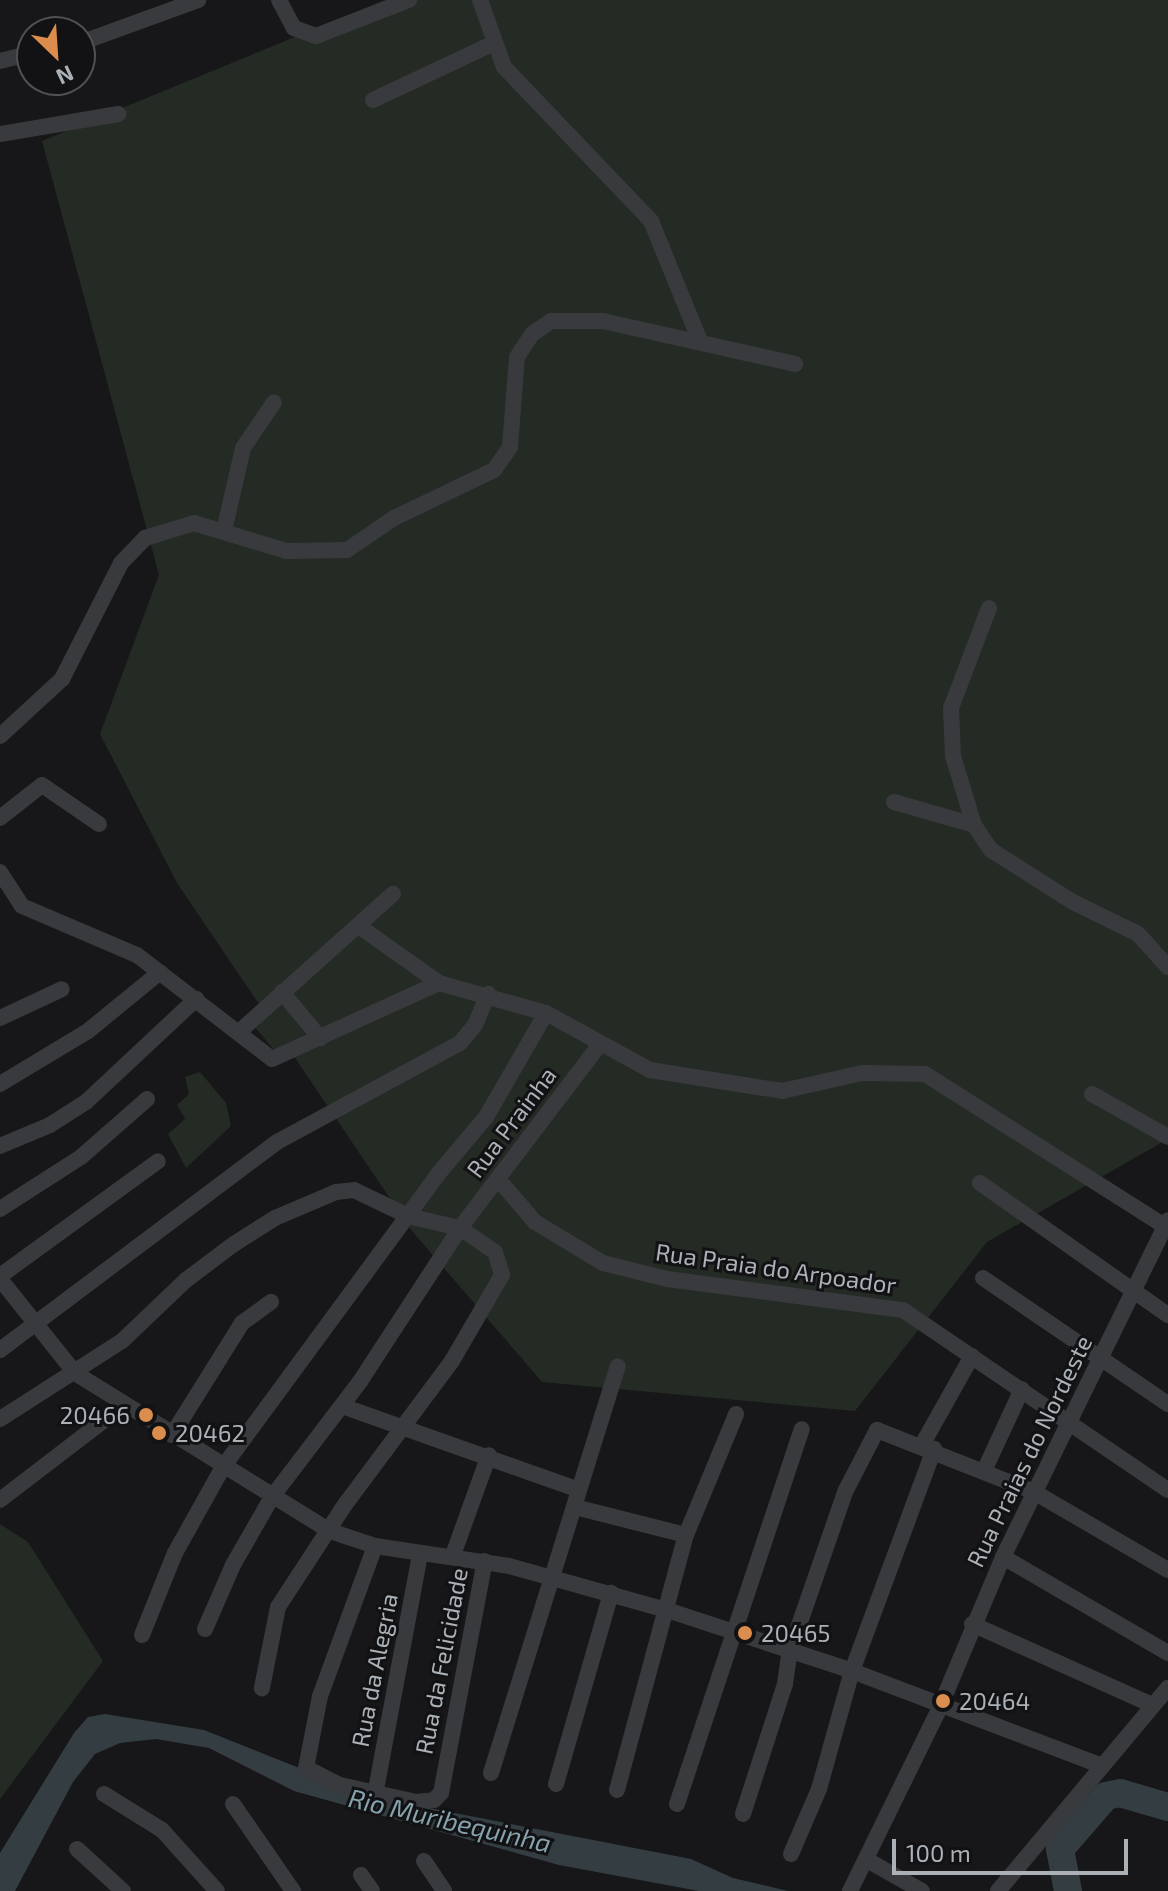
<!DOCTYPE html>
<html>
<head>
<meta charset="utf-8">
<style>
  body { margin:0 }
  #map { position:relative; width:1168px; height:1891px; overflow:hidden; background:#171719; font-family:"Exo 2",sans-serif }
  div>[style] { position:absolute }
  [style*='--x'] { left:calc(var(--x)*1px); top:calc(var(--y)*1px); width:calc(var(--w)*1px); rotate:calc(var(--a)*1deg) }
  .green>* { inset:0; background:#242a24 }
  .water>* { inset:0; background:#343e42 }
  .river>* { height:28px; margin:-14px; padding:0 14px; transform-origin:14px; border-radius:14px; background:#343e42 }
  .minor>* { height:16px; margin:-8px; padding:0 8px; transform-origin:8px; border-radius:8px; background:#393a3d }
  .dots>* { width:22px; height:22px; translate:-50% -50%; box-sizing:border-box; border:4px solid #121214; border-radius:50% }
  span { translate:-50% -50%; white-space:nowrap; text-align:center; line-height:1.15; -webkit-text-stroke:6px #121214; paint-order:stroke }
  .street-label { font-size:24px; color:#abb1b7 }
  .poi-label { font-size:24px; color:#abb1b7 }
  .right { translate:-100% -50%; text-align:right }
  .left { translate:0 -50%; text-align:left }
  .water-label { font-size:26px; color:#86a3ad; font-style:italic }
  .north { position:absolute; left:16px; top:16px; width:80px; height:80px; box-sizing:border-box; background:#121214; border:2px solid #4f5255; border-radius:50%; rotate:155deg; font-size:22px; font-weight:700; line-height:32px; text-align:center; color:#abb1b7 }
  .north::after { content:''; display:block; margin:auto; width:28px; height:36px; background:#db8d4d; clip-path:polygon(50% 0,100% 100%,50% 72%,0 100%) }
  .scale { position:absolute; left:892px; top:1839px; width:236px; height:36px; box-sizing:border-box; border:4px solid #abb1b7; border-top:0; padding-left:10px; font-size:24px; line-height:28px; white-space:nowrap; color:#abb1b7; -webkit-text-stroke:6px #121214; paint-order:stroke }
</style>
</head>
<body>
<div id="map">
  <div class="green">
    <div style="clip-path:polygon(385px 0,1168px 0,1168px 1139px,987px 1242px,855px 1411px,542px 1382px,412px 1231px,289px 1049px,278px 1055px,254px 1026px,267px 1016px,177px 883px,100px 734px,159px 575px,42px 141px)"></div>
    <div style="clip-path:polygon(200px 1072px,226px 1103px,231px 1126px,186px 1168px,168px 1134px,185px 1119px,177px 1105px,189px 1094px,185px 1077px)"></div>
    <div style="clip-path:polygon(0 1524px,28px 1542px,103px 1661px,0 1799px)"></div>
  </div>
  <div class="water">
    <div style="clip-path:polygon(105px 1714px,204px 1730px,372px 1797px,691px 1859px,733px 1878px,788px 1891px,699px 1891px,559px 1865px,294px 1791px,209px 1748px,156px 1739px,120px 1743px,95px 1754px,73px 1782px,15px 1891px,0 1891px,0 1853px,74px 1733px,88px 1717px)"></div>
  </div>
  <div class="river">
    <div style="--x:1068;--y:1891;--w:43;--a:-100.8"></div>
    <div style="--x:1060;--y:1849;--w:70;--a:-49"></div>
    <div style="--x:1106;--y:1796;--w:14;--a:-12"></div>
    <div style="--x:1120;--y:1793;--w:50;--a:16.3"></div>
  </div>
  <div class="minor">
    <div style="--x:279;--y:0;--w:32;--a:62"></div>
    <div style="--x:294;--y:28;--w:23;--a:20"></div>
    <div style="--x:316;--y:36;--w:100;--a:-21.2"></div>
    <div style="--x:480;--y:0;--w:71;--a:70.3"></div>
    <div style="--x:504;--y:67;--w:213;--a:46.3"></div>
    <div style="--x:651;--y:221;--w:130;--a:67.8"></div>
    <div style="--x:80;--y:43;--w:126;--a:-20"></div>
    <div style="--x:0;--y:61;--w:33;--a:-14"></div>
    <div style="--x:373;--y:100;--w:132;--a:-25.2"></div>
    <div style="--x:0;--y:134;--w:120;--a:-9.6"></div>
    <div style="--x:224;--y:531;--w:85;--a:-77.1"></div>
    <div style="--x:243;--y:448;--w:55;--a:-56"></div>
    <div style="--x:989;--y:608;--w:107;--a:110.8"></div>
    <div style="--x:951;--y:708;--w:48;--a:87.6"></div>
    <div style="--x:953;--y:756;--w:72;--a:73.1"></div>
    <div style="--x:974;--y:825;--w:30;--a:56"></div>
    <div style="--x:991;--y:850;--w:97;--a:32.4"></div>
    <div style="--x:1073;--y:902;--w:72;--a:26.2"></div>
    <div style="--x:1138;--y:934;--w:45;--a:47.7"></div>
    <div style="--x:0;--y:736;--w:84;--a:-42.6"></div>
    <div style="--x:62;--y:679;--w:130;--a:-63"></div>
    <div style="--x:121;--y:563;--w:35;--a:-46"></div>
    <div style="--x:145;--y:538;--w:51;--a:-17"></div>
    <div style="--x:194;--y:523;--w:96;--a:16.9"></div>
    <div style="--x:286;--y:551;--w:61;--a:-0.9"></div>
    <div style="--x:347;--y:550;--w:57;--a:-34.2"></div>
    <div style="--x:394;--y:518;--w:111;--a:-25.6"></div>
    <div style="--x:494;--y:470;--w:28;--a:-55"></div>
    <div style="--x:510;--y:447;--w:90;--a:-85.6"></div>
    <div style="--x:517;--y:357;--w:27;--a:-57"></div>
    <div style="--x:532;--y:334;--w:23;--a:-34"></div>
    <div style="--x:551;--y:321;--w:52;--a:0"></div>
    <div style="--x:603;--y:321;--w:197;--a:12.6"></div>
    <div style="--x:894;--y:802;--w:83;--a:16"></div>
    <div style="--x:0;--y:818;--w:53;--a:-38.2"></div>
    <div style="--x:42;--y:785;--w:69;--a:34.4"></div>
    <div style="--x:0;--y:872;--w:40;--a:57.1"></div>
    <div style="--x:22;--y:906;--w:125;--a:23.1"></div>
    <div style="--x:137;--y:955;--w:170;--a:37.6"></div>
    <div style="--x:272;--y:1059;--w:183;--a:-24.5"></div>
    <div style="--x:360;--y:927;--w:97;--a:35.3"></div>
    <div style="--x:439;--y:983;--w:111;--a:15.7"></div>
    <div style="--x:546;--y:1013;--w:119;--a:28.7"></div>
    <div style="--x:650;--y:1070;--w:134;--a:9"></div>
    <div style="--x:782;--y:1091;--w:82;--a:-12.7"></div>
    <div style="--x:862;--y:1073;--w:63;--a:0.9"></div>
    <div style="--x:925;--y:1074;--w:288;--a:32.4"></div>
    <div style="--x:282;--y:992;--w:60;--a:50.4"></div>
    <div style="--x:0;--y:1018;--w:68;--a:-25.1"></div>
    <div style="--x:239;--y:1032;--w:207;--a:-41.9"></div>
    <div style="--x:0;--y:1084;--w:103;--a:-31.1"></div>
    <div style="--x:88;--y:1031;--w:93;--a:-39.3"></div>
    <div style="--x:1092;--y:1094;--w:87;--a:29.5"></div>
    <div style="--x:0;--y:1146;--w:54;--a:-22.8"></div>
    <div style="--x:50;--y:1125;--w:43;--a:-32.6"></div>
    <div style="--x:86;--y:1102;--w:151;--a:-43.1"></div>
    <div style="--x:498;--y:1179;--w:57;--a:49.3"></div>
    <div style="--x:535;--y:1222;--w:79;--a:31.1"></div>
    <div style="--x:603;--y:1263;--w:66;--a:14"></div>
    <div style="--x:667;--y:1279;--w:238;--a:7.5"></div>
    <div style="--x:903;--y:1310;--w:320;--a:34.2"></div>
    <div style="--x:980;--y:1183;--w:230;--a:35.1"></div>
    <div style="--x:0;--y:1209;--w:96;--a:-32.7"></div>
    <div style="--x:81;--y:1157;--w:88;--a:-41.3"></div>
    <div style="--x:0;--y:1276;--w:195;--a:-36"></div>
    <div style="--x:983;--y:1278;--w:224;--a:34.3"></div>
    <div style="--x:0;--y:1279;--w:120;--a:51.4"></div>
    <div style="--x:75;--y:1373;--w:300;--a:31.8"></div>
    <div style="--x:330;--y:1531;--w:47;--a:18.4"></div>
    <div style="--x:375;--y:1546;--w:135;--a:8.5"></div>
    <div style="--x:509;--y:1566;--w:164;--a:15.6"></div>
    <div style="--x:667;--y:1610;--w:195;--a:18.2"></div>
    <div style="--x:852;--y:1671;--w:265;--a:20.8"></div>
    <div style="--x:0;--y:1350;--w:346;--a:-36.9"></div>
    <div style="--x:277;--y:1142;--w:208;--a:-28.4"></div>
    <div style="--x:460;--y:1043;--w:23;--a:-50"></div>
    <div style="--x:475;--y:1025;--w:34;--a:-67"></div>
    <div style="--x:342;--y:1406;--w:251;--a:19.5"></div>
    <div style="--x:0;--y:1419;--w:145;--a:-32.6"></div>
    <div style="--x:122;--y:1341;--w:88;--a:-43.6"></div>
    <div style="--x:186;--y:1280;--w:60;--a:-36.9"></div>
    <div style="--x:234;--y:1244;--w:49;--a:-32.4"></div>
    <div style="--x:275;--y:1218;--w:66;--a:-23.1"></div>
    <div style="--x:336;--y:1192;--w:18;--a:-6"></div>
    <div style="--x:354;--y:1190;--w:60;--a:25.7"></div>
    <div style="--x:408;--y:1216;--w:53;--a:13"></div>
    <div style="--x:460;--y:1228;--w:42;--a:34.4"></div>
    <div style="--x:495;--y:1252;--w:24;--a:73"></div>
    <div style="--x:502;--y:1275;--w:99;--a:120.2"></div>
    <div style="--x:452;--y:1361;--w:177;--a:126.7"></div>
    <div style="--x:346;--y:1503;--w:124;--a:123.2"></div>
    <div style="--x:278;--y:1607;--w:83;--a:101.2"></div>
    <div style="--x:172;--y:1435;--w:132;--a:-58"></div>
    <div style="--x:242;--y:1323;--w:36;--a:-36"></div>
    <div style="--x:922;--y:1445;--w:102;--a:-60.7"></div>
    <div style="--x:984;--y:1471;--w:90;--a:-65.1"></div>
    <div style="--x:0;--y:1500;--w:156;--a:-37.5"></div>
    <div style="--x:575;--y:1507;--w:114;--a:14.2"></div>
    <div style="--x:375;--y:1546;--w:160;--a:110.1"></div>
    <div style="--x:320;--y:1696;--w:73;--a:101"></div>
    <div style="--x:306;--y:1768;--w:38;--a:27"></div>
    <div style="--x:340;--y:1785;--w:78;--a:12.6"></div>
    <div style="--x:416;--y:1802;--w:18;--a:-6"></div>
    <div style="--x:434;--y:1800;--w:10;--a:-45"></div>
    <div style="--x:441;--y:1793;--w:236;--a:-79.3"></div>
    <div style="--x:453;--y:1555;--w:106;--a:-70.2"></div>
    <div style="--x:1003;--y:1557;--w:191;--a:30.2"></div>
    <div style="--x:972;--y:1624;--w:197;--a:24.2"></div>
    <div style="--x:205;--y:1629;--w:70;--a:-66.4"></div>
    <div style="--x:233;--y:1565;--w:78;--a:-60.2"></div>
    <div style="--x:272;--y:1497;--w:147;--a:-52.7"></div>
    <div style="--x:361;--y:1380;--w:181;--a:-56.9"></div>
    <div style="--x:460;--y:1228;--w:231;--a:-52.7"></div>
    <div style="--x:142;--y:1635;--w:88;--a:-68.1"></div>
    <div style="--x:175;--y:1553;--w:98;--a:-60.8"></div>
    <div style="--x:223;--y:1467;--w:363;--a:-53.7"></div>
    <div style="--x:438;--y:1174;--w:75;--a:-49.9"></div>
    <div style="--x:486;--y:1117;--w:120;--a:-60"></div>
    <div style="--x:491;--y:1773;--w:426;--a:-72.7"></div>
    <div style="--x:556;--y:1784;--w:199;--a:-73.9"></div>
    <div style="--x:617;--y:1790;--w:264;--a:-74.9"></div>
    <div style="--x:686;--y:1535;--w:131;--a:-67.5"></div>
    <div style="--x:104;--y:1794;--w:68;--a:31.8"></div>
    <div style="--x:162;--y:1830;--w:82;--a:48"></div>
    <div style="--x:375;--y:1795;--w:245;--a:-79.4"></div>
    <div style="--x:233;--y:1804;--w:106;--a:55.4"></div>
    <div style="--x:677;--y:1804;--w:395;--a:-71.6"></div>
    <div style="--x:743;--y:1814;--w:137;--a:-72.1"></div>
    <div style="--x:785;--y:1684;--w:30;--a:-82"></div>
    <div style="--x:789;--y:1654;--w:171;--a:-70.9"></div>
    <div style="--x:845;--y:1492;--w:70;--a:-62.7"></div>
    <div style="--x:877;--y:1430;--w:169;--a:21.5"></div>
    <div style="--x:1034;--y:1492;--w:155;--a:30.2"></div>
    <div style="--x:77;--y:1849;--w:62;--a:42.4"></div>
    <div style="--x:791;--y:1854;--w:71;--a:-66.7"></div>
    <div style="--x:819;--y:1789;--w:123;--a:-74.4"></div>
    <div style="--x:852;--y:1671;--w:237;--a:-69.7"></div>
    <div style="--x:867;--y:1860;--w:63;--a:29.4"></div>
    <div style="--x:424;--y:1861;--w:36;--a:56"></div>
    <div style="--x:361;--y:1875;--w:19;--a:55"></div>
    <div style="--x:850;--y:1891;--w:205;--a:-63.9"></div>
    <div style="--x:940;--y:1707;--w:163;--a:-67.2"></div>
    <div style="--x:1003;--y:1557;--w:375;--a:-63.9"></div>
    <div style="--x:998;--y:1891;--w:265;--a:-50.1"></div>
  </div>
  <div class="dots">
    <div style="left:146px;top:1415px;background:#db8d4d"></div>
    <div style="left:159px;top:1433px;background:#db8d4d"></div>
    <div style="left:745px;top:1633px;background:#db8d4d"></div>
    <div style="left:943px;top:1701px;background:#db8d4d"></div>
  </div>
  <div class="street-label">
    <span style="left:511px;top:1122px;rotate:-53deg">Rua Prainha</span>
    <span style="left:776px;top:1268px;rotate:8deg">Rua Praia do Arpoador</span>
    <span style="left:1029px;top:1451px;rotate:-64deg">Rua Praias do Nordeste</span>
    <span style="left:441px;top:1661px;rotate:-79deg">Rua da Felicidade</span>
    <span style="left:374px;top:1670px;rotate:-79deg">Rua da Alegria</span>
  </div>
  <div class="poi-label">
    <span class="right" style="left:130px;top:1415px">20466</span>
    <span class="left" style="left:175px;top:1433px">20462</span>
    <span class="left" style="left:761px;top:1633px">20465</span>
    <span class="left" style="left:959px;top:1701px">20464</span>
  </div>
  <div class="water-label">
    <span style="left:450px;top:1820px;rotate:13deg">Rio Muribequinha</span>
  </div>
  <div class="north">N</div>
  <div class="scale">100 m</div>
</div>
</body>
</html>
